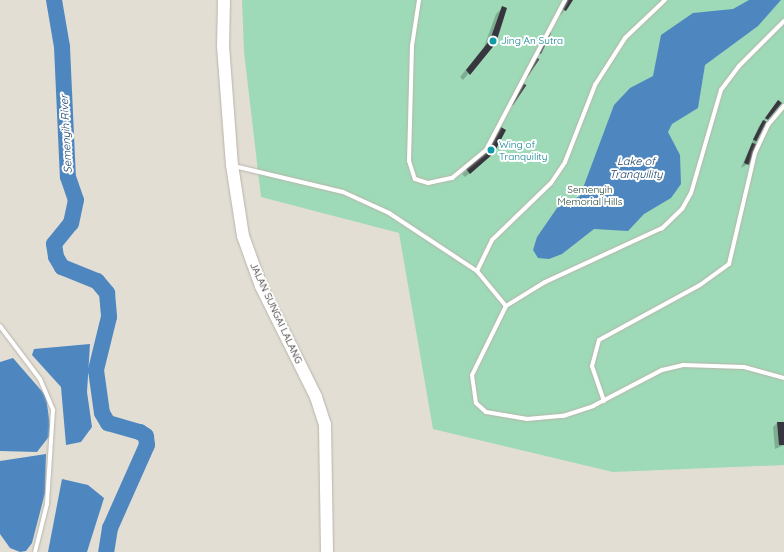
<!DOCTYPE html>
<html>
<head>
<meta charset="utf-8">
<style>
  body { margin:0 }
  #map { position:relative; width:784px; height:552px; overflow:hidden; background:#e2ded4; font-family:Quicksand,sans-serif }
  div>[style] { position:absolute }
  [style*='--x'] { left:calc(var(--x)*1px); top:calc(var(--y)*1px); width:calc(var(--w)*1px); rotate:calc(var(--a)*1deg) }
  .green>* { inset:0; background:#9edab7 }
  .water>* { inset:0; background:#4e87c0 }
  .shadow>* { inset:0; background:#0003 }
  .river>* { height:16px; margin:-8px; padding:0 8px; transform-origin:8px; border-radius:8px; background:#4e87c0 }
  .building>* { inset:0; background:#37353d; transform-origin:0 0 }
  .roads { filter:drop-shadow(0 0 1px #b8b4aa) drop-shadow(0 0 1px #b8b4aa) }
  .lane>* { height:4px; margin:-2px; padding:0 2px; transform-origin:2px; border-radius:2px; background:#fff }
  .secondary>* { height:12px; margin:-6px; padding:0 6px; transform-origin:6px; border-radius:6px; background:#fff }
  .dots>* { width:11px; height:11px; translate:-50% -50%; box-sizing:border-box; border:2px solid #fff; border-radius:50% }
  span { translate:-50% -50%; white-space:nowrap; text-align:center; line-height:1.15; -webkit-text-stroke:4px #fff; paint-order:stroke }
  .culture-label { font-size:10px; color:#0d838f }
  .left { translate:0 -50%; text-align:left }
  .park-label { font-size:10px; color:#1a3e2b }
  .street-label { font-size:10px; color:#181713 }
  .water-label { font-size:11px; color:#123c63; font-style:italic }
</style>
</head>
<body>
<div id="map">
  <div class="green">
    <div style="clip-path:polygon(242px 0,784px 0,784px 465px,613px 472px,433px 429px,399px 233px,261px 197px,244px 52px)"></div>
  </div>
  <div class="water">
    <div style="clip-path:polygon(749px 0,781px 0,758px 26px,705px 65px,698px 108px,672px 124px,668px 132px,680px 155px,681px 184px,671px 198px,644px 214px,628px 231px,594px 229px,562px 254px,549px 259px,538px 258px,533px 250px,537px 237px,557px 208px,580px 196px,614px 105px,630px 88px,653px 76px,661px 35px,693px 13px,733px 9px)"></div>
    <div style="clip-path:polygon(90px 344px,87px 392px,92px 427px,81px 442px,66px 445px,61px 387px,32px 355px,34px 349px)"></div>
    <div style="clip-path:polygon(13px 358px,46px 396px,51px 434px,37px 452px,0 451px,0 362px)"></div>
    <div style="clip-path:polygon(46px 454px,45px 493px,32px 543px,26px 551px,20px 552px,10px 548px,0 534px,0 461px)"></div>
    <div style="clip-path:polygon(62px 479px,88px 485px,104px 498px,87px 552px,48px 552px)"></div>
  </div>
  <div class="shadow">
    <div style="clip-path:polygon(567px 0,572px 0,561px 15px,558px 13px)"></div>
    <div style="clip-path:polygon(502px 8px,495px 42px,463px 80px,460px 77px,484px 47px,496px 14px)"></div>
    <div style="clip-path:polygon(784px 95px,764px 122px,748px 164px,741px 168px,759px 126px)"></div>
    <div style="clip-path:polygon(501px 128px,489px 157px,465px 177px,462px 174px,487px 152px)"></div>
    <div style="clip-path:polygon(777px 423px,784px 445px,775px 449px,773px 427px)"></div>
  </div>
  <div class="river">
    <div style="--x:54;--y:0;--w:48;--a:80.3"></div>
    <div style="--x:62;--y:47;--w:130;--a:87.4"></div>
    <div style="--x:68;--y:177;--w:24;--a:71"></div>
    <div style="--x:76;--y:200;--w:24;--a:102"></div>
    <div style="--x:71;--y:223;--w:27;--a:129"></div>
    <div style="--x:54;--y:244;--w:13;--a:81"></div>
    <div style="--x:56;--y:257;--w:12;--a:59"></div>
    <div style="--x:62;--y:267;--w:38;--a:22"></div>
    <div style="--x:97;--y:281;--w:16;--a:50"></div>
    <div style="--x:107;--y:293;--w:24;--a:85"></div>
    <div style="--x:109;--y:317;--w:55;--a:103.8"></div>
    <div style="--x:96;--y:370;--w:43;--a:82.1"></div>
    <div style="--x:102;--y:413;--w:12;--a:59"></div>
    <div style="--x:108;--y:423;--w:33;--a:16"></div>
    <div style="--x:140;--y:432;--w:7;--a:34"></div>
    <div style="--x:146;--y:436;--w:9;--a:84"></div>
    <div style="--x:147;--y:445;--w:91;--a:114"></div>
    <div style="--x:110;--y:528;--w:24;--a:99"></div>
  </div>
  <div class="building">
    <div style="clip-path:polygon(567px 0,573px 0,566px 11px,562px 9px)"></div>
    <div style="clip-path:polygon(502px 6px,507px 8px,496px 43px,470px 75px,466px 70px,490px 40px)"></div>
    <div style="clip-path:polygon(548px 31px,551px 33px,541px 54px,538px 53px)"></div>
    <div style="left:536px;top:57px;width:4px;height:24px;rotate:34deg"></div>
    <div style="left:523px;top:83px;width:4px;height:24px;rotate:34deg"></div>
    <div style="clip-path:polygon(778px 100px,782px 103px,768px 120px,765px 118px)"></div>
    <div style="left:763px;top:120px;width:4px;height:22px;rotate:27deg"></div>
    <div style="clip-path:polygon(501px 127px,506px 130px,494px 153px,470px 174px,466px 169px,490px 148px)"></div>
    <div style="clip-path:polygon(752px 143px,756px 144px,749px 165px,744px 163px)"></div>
    <div style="clip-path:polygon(777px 422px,784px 422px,784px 445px,779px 445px)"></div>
  </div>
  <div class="roads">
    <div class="lane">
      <div style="--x:419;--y:0;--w:47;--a:98.7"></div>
      <div style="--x:412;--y:46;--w:115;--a:91.5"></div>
      <div style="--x:409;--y:161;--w:19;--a:72"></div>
      <div style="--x:415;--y:179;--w:14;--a:17"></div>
      <div style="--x:428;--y:183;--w:25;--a:-12"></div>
      <div style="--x:452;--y:178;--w:44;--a:-39.5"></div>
      <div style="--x:486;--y:150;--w:170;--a:-62.2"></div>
      <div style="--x:784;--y:21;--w:64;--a:135"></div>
      <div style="--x:739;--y:66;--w:30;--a:127"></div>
      <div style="--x:721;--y:90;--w:107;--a:106.2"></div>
      <div style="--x:691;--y:193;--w:18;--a:119"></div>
      <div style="--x:682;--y:209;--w:28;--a:136"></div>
      <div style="--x:662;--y:228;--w:129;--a:155.2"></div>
      <div style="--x:545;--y:282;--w:46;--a:148.4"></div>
      <div style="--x:506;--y:306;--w:77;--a:116.2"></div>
      <div style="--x:472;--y:375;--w:28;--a:82"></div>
      <div style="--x:476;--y:403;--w:13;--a:42"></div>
      <div style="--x:486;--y:412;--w:42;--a:9.7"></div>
      <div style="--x:527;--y:419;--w:36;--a:-5"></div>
      <div style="--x:563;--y:416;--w:32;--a:-18"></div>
      <div style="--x:593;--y:406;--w:78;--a:-27.6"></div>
      <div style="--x:662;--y:370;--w:22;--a:-13"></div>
      <div style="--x:683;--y:365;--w:61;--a:1.9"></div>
      <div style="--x:744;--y:367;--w:41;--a:15.4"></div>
      <div style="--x:234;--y:166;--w:112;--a:13.4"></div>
      <div style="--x:343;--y:192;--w:51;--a:24.5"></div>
      <div style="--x:389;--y:213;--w:105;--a:33.4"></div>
      <div style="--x:477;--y:271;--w:45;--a:50.4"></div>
      <div style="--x:477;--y:271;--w:34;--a:-64"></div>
      <div style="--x:492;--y:240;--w:82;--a:-44"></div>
      <div style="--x:551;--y:183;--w:25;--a:-56"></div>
      <div style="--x:565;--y:162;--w:83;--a:-68.7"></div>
      <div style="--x:595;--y:85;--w:56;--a:-57.4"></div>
      <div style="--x:625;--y:38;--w:55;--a:-43.5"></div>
      <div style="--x:0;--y:326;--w:66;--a:53"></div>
      <div style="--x:40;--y:379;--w:34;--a:67"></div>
      <div style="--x:53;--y:410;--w:94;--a:93.7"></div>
      <div style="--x:47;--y:504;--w:49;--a:104"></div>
      <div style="--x:604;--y:401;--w:37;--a:-109"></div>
      <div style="--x:592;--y:366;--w:27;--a:-75"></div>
      <div style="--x:599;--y:340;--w:115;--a:-28.6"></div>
      <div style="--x:700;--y:285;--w:36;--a:-36"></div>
      <div style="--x:729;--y:264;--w:114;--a:-76.8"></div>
      <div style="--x:755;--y:153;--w:31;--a:-65"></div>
      <div style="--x:768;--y:125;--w:25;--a:-50"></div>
    </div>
    <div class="secondary">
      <div style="--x:224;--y:0;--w:46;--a:91.2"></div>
      <div style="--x:223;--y:46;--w:119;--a:85.7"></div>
      <div style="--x:232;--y:165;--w:72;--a:81.2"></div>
      <div style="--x:243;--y:236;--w:53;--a:70.2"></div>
      <div style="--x:261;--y:286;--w:124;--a:63.6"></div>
      <div style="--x:316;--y:397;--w:28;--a:72"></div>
      <div style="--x:325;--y:424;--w:128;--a:89.1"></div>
    </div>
  </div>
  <div class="dots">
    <div style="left:493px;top:41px;background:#0f9aa8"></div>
    <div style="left:491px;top:150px;background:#0f9aa8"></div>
  </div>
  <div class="culture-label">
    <span class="left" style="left:501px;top:41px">Jing An Sutra</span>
    <span class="left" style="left:499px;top:150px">Wing of<br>Tranquility</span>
  </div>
  <div class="park-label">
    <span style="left:590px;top:195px">Semenyih<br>Memorial Hills</span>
  </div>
  <div class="street-label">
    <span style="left:276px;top:313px;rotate:65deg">JALAN SUNGAI LALANG</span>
  </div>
  <div class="water-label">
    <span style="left:66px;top:134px;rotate:-93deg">Semenyih River</span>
    <span style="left:636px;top:168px">Lake of<br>Tranquility</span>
  </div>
</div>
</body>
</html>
